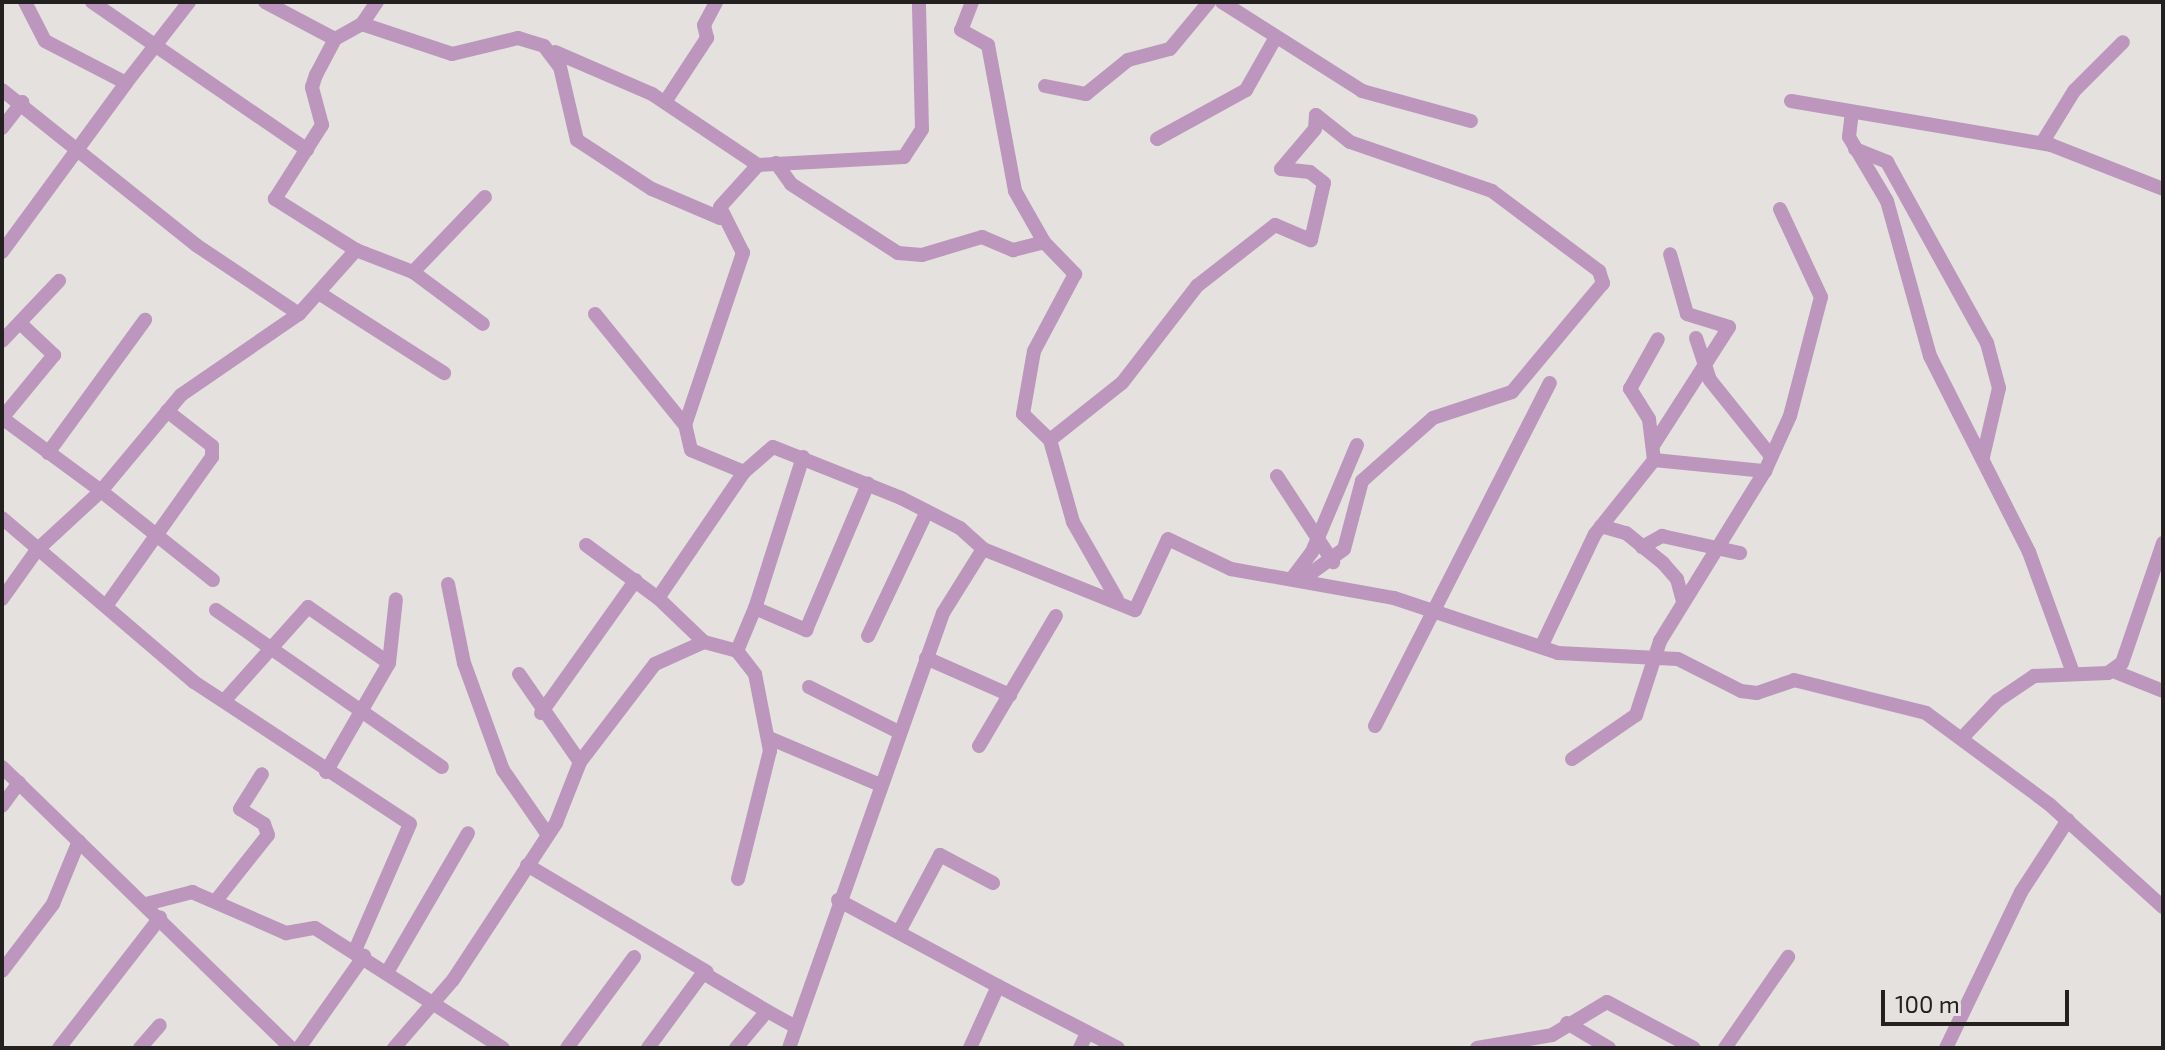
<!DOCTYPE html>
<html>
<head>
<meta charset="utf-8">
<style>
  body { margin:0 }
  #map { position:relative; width:2165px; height:1050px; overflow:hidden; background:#e4e1de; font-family:"Exo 2",sans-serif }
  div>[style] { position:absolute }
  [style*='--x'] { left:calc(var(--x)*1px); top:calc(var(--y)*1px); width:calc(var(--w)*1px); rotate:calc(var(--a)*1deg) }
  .minor>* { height:14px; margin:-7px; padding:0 7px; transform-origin:7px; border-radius:7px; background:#bc96bd }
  span { translate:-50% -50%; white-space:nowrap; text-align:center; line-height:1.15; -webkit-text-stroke:8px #e4e1de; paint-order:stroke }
  .frame { position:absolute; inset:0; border:4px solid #222120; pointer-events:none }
  .scale { position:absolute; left:1881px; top:990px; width:188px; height:36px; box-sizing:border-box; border:4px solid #222120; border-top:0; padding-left:10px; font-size:24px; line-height:28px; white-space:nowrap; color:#222120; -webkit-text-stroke:6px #e4e1de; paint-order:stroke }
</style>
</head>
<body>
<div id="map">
  <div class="minor">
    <div style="--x:25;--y:2;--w:44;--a:62.9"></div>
    <div style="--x:45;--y:41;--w:91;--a:27.4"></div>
    <div style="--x:126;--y:83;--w:103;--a:-52.1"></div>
    <div style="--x:92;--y:2;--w:261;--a:34.5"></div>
    <div style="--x:265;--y:2;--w:79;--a:27.9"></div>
    <div style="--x:972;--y:2;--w:30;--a:111"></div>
    <div style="--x:961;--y:30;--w:31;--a:29"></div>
    <div style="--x:988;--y:45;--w:148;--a:79.5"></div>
    <div style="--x:1015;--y:191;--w:59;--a:60.4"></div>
    <div style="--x:1044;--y:242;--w:45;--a:45.9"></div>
    <div style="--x:1075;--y:274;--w:87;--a:118"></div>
    <div style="--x:1034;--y:351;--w:64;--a:99.9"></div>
    <div style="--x:1023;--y:414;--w:37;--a:44"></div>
    <div style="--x:1050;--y:440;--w:85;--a:74.3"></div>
    <div style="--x:1073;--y:522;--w:89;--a:60.3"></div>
    <div style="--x:1222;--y:2;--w:166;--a:32.4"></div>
    <div style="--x:1362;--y:91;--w:113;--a:15.4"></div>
    <div style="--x:362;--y:24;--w:27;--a:-56"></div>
    <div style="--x:555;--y:52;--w:106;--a:23.4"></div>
    <div style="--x:652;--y:94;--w:128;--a:33.8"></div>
    <div style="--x:1045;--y:86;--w:42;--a:11"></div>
    <div style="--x:1086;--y:94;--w:54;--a:-39"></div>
    <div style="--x:1128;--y:60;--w:43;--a:-14.7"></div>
    <div style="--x:1170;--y:49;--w:61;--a:-50.3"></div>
    <div style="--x:2;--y:90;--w:248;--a:38.6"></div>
    <div style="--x:196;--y:245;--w:124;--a:33.8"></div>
    <div style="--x:1791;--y:101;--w:264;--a:9.6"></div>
    <div style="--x:2051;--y:145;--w:120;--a:21.4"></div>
    <div style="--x:665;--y:102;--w:77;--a:-56.7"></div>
    <div style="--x:707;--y:38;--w:13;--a:-103"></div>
    <div style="--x:704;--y:25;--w:26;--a:-62"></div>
    <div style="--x:1852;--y:112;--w:25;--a:97"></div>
    <div style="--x:1849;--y:137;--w:74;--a:59.3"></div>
    <div style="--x:1887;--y:201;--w:161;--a:74.5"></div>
    <div style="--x:1930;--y:356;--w:220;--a:63.2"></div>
    <div style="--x:2029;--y:552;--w:126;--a:70"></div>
    <div style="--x:2;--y:128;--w:33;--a:-52"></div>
    <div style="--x:1157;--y:139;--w:102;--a:-28.8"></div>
    <div style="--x:1246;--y:90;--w:61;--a:-60.5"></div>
    <div style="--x:2042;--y:143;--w:61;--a:-58.4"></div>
    <div style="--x:2074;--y:91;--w:69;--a:-45"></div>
    <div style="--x:1855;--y:149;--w:35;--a:22"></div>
    <div style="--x:1887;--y:162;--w:207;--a:61.1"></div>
    <div style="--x:1987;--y:343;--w:47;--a:75.1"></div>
    <div style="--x:1999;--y:388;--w:71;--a:103.1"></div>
    <div style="--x:776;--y:163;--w:26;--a:54"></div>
    <div style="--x:791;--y:184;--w:127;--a:32.8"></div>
    <div style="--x:898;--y:253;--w:24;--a:5"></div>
    <div style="--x:922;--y:255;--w:63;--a:-16.7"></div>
    <div style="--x:982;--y:237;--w:34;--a:23"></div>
    <div style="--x:1013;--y:250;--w:32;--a:-14"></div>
    <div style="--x:356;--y:250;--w:61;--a:21.1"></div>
    <div style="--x:413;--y:272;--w:104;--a:-46.2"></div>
    <div style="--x:2;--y:252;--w:210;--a:-53.7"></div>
    <div style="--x:413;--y:272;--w:87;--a:36.6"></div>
    <div style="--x:322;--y:295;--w:145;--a:32.6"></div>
    <div style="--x:595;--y:314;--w:143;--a:51"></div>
    <div style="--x:20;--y:323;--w:47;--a:43.3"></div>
    <div style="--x:54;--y:355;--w:82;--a:129.5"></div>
    <div style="--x:2;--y:418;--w:123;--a:36.4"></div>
    <div style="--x:101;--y:491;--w:125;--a:-50.2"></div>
    <div style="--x:181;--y:395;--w:143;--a:-34.5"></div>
    <div style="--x:299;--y:314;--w:86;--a:-48.3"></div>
    <div style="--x:356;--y:250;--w:96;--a:-147.8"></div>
    <div style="--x:275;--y:199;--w:88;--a:-57.6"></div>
    <div style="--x:322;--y:125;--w:39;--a:-105"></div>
    <div style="--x:312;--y:87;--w:13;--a:-72"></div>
    <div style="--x:316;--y:75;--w:41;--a:-62.2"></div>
    <div style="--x:335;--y:39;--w:31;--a:-29"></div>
    <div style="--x:362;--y:24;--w:95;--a:18.4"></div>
    <div style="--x:452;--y:54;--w:68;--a:-13.6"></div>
    <div style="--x:518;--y:38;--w:27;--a:17"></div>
    <div style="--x:544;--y:46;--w:26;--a:53"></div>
    <div style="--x:560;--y:67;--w:75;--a:76.9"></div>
    <div style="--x:577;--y:140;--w:90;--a:33.2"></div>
    <div style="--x:652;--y:189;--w:74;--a:23.1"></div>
    <div style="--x:1696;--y:338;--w:44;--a:71.6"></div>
    <div style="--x:1710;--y:380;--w:96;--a:51.3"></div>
    <div style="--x:2;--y:341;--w:83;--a:-46.5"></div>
    <div style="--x:1050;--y:440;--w:92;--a:-38.4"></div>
    <div style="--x:1122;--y:383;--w:123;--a:-52.3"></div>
    <div style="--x:1197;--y:286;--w:99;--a:-38"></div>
    <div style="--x:1275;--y:225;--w:39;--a:23"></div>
    <div style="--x:1311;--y:240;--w:58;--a:-77.2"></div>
    <div style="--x:1324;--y:183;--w:18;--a:-142"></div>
    <div style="--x:1310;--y:172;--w:29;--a:-174"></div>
    <div style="--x:1281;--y:169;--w:52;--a:-49.6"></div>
    <div style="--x:1315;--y:129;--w:14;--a:-86"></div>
    <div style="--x:1316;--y:115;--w:43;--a:38.5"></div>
    <div style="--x:1350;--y:142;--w:150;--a:19"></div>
    <div style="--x:1492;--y:191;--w:134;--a:36.8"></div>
    <div style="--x:1599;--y:271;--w:13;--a:72"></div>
    <div style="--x:1603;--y:283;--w:142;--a:129.9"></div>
    <div style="--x:1512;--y:392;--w:83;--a:161.8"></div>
    <div style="--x:1433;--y:418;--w:95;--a:138.4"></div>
    <div style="--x:1362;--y:481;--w:70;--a:104.8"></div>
    <div style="--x:1344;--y:549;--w:51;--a:143.8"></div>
    <div style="--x:1654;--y:444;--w:139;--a:-57.3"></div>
    <div style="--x:1729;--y:327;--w:44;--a:-162.8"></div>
    <div style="--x:1687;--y:314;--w:62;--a:-105.8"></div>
    <div style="--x:48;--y:453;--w:165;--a:-53.9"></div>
    <div style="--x:803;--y:457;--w:158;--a:107.6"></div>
    <div style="--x:755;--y:608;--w:56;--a:23.3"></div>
    <div style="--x:806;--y:630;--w:159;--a:-67"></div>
    <div style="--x:1654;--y:460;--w:112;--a:5.7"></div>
    <div style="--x:744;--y:472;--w:57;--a:-157.5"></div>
    <div style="--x:691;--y:450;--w:26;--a:-103"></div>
    <div style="--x:685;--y:425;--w:182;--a:-71.4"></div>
    <div style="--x:743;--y:253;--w:51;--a:-116.6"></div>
    <div style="--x:720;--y:207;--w:57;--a:-47.9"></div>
    <div style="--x:758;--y:165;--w:146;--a:-3.1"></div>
    <div style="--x:904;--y:157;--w:33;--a:-57"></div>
    <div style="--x:922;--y:129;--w:127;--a:-91.4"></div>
    <div style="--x:1277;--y:476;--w:103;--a:56.9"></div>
    <div style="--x:2;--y:518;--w:253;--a:40.5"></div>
    <div style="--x:194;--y:682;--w:258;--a:33.3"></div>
    <div style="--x:410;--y:824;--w:135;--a:113.5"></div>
    <div style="--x:1601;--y:526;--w:26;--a:16"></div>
    <div style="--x:1626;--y:533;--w:48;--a:39"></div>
    <div style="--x:1663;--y:563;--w:21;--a:49"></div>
    <div style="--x:1677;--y:579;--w:24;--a:75"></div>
    <div style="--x:586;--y:545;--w:89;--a:36.4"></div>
    <div style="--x:1642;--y:547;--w:23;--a:-29"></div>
    <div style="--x:1662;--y:536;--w:80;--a:12.3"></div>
    <div style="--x:1293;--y:577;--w:31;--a:-53"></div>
    <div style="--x:1312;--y:552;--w:116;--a:-67.2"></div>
    <div style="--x:448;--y:584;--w:81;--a:78.6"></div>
    <div style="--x:464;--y:663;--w:114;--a:70"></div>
    <div style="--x:503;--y:770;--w:79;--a:55.3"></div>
    <div style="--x:2;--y:599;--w:60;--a:-54.5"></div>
    <div style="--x:37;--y:550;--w:87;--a:-42.7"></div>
    <div style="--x:101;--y:491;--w:143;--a:38.5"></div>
    <div style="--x:106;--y:606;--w:183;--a:-54.6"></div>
    <div style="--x:212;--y:457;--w:11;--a:-90"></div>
    <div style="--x:212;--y:446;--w:57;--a:-142.1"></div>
    <div style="--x:216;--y:610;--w:275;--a:34.8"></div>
    <div style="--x:868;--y:636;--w:138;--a:-64.7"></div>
    <div style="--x:704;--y:642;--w:64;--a:-136.3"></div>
    <div style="--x:658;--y:598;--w:153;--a:-55.7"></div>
    <div style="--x:744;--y:472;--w:38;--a:-41"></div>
    <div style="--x:773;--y:447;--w:138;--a:21.7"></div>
    <div style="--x:901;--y:498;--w:66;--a:27"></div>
    <div style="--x:960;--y:528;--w:31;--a:42"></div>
    <div style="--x:983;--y:549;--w:164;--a:21.9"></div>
    <div style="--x:1135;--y:610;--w:78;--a:-65.1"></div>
    <div style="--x:1168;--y:539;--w:70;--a:25.5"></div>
    <div style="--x:1231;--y:569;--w:166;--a:10.1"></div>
    <div style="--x:1394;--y:598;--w:173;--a:18.5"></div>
    <div style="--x:1558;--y:653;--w:120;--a:2.9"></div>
    <div style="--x:1678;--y:659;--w:71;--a:26.9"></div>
    <div style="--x:1741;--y:691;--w:16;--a:7"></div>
    <div style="--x:1757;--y:693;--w:39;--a:-19"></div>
    <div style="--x:1794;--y:680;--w:136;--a:14"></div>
    <div style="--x:1926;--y:713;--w:153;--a:36.5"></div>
    <div style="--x:2049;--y:804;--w:154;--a:42.1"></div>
    <div style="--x:1541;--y:647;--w:125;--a:-64.5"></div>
    <div style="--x:1595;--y:534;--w:95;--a:-51.4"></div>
    <div style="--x:1654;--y:460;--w:41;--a:-97"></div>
    <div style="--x:1649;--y:419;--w:36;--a:-122"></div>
    <div style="--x:1630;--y:389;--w:57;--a:-60.8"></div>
    <div style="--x:926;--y:658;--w:92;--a:23.8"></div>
    <div style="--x:2113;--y:671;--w:54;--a:21.8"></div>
    <div style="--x:519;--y:674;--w:107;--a:55.3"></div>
    <div style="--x:809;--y:687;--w:101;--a:26.6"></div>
    <div style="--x:224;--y:701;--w:126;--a:-48.2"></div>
    <div style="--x:308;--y:607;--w:98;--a:34.7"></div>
    <div style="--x:541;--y:713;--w:163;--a:-54.5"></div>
    <div style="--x:1375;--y:726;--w:385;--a:-63"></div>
    <div style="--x:1963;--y:737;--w:50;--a:-46.6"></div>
    <div style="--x:1997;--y:701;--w:45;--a:-34"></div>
    <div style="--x:2034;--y:676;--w:74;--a:-2.3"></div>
    <div style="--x:2108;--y:673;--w:17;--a:-36"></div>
    <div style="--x:2122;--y:663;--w:127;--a:-71.1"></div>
    <div style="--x:769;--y:738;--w:118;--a:22.9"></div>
    <div style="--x:979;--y:746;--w:151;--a:-59.4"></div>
    <div style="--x:1572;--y:759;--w:78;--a:-34.5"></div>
    <div style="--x:1636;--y:715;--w:78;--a:-72"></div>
    <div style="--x:1660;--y:641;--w:200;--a:-58.3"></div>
    <div style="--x:1765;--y:471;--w:60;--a:-65.6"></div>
    <div style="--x:1790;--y:416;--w:123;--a:-75.4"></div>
    <div style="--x:1821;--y:297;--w:97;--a:-115"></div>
    <div style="--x:2;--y:767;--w:403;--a:44.2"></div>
    <div style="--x:326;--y:772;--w:126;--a:-60"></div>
    <div style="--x:389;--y:663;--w:64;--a:-83.8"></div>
    <div style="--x:2;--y:806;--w:29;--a:-54"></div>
    <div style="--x:527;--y:865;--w:209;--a:30.7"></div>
    <div style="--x:738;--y:879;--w:132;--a:-76"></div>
    <div style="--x:770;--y:751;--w:78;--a:-101"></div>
    <div style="--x:755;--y:674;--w:29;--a:-128"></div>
    <div style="--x:737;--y:651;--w:47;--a:-67.3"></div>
    <div style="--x:218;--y:898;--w:80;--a:-51.6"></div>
    <div style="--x:268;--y:835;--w:12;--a:-110"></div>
    <div style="--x:264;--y:824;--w:28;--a:-148"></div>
    <div style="--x:240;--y:809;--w:41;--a:-57.8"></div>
    <div style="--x:838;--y:900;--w:182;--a:28.3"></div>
    <div style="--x:146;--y:904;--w:48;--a:-14.6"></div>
    <div style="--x:192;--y:892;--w:103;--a:23.6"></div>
    <div style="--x:286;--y:933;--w:29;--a:-10"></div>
    <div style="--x:315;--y:928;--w:223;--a:32.6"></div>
    <div style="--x:900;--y:930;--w:85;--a:-61.9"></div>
    <div style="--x:940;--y:855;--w:60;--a:27.8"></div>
    <div style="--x:389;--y:969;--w:157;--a:-59.8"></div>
    <div style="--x:2;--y:971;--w:84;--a:-52.7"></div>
    <div style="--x:53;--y:904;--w:68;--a:-67.6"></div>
    <div style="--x:1567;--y:1023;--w:49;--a:30.8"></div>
    <div style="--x:59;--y:1048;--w:165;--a:-52.2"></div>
    <div style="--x:140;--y:1048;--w:30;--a:-49"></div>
    <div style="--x:299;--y:1048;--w:113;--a:-54.8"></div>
    <div style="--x:394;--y:1048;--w:90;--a:-49.1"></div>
    <div style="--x:453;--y:980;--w:188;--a:-56.7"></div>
    <div style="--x:556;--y:823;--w:66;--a:-68.5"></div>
    <div style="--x:580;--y:762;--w:123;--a:-52.6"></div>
    <div style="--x:655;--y:664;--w:54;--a:-24.2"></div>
    <div style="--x:704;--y:642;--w:34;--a:15"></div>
    <div style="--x:567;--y:1048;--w:113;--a:-53.6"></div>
    <div style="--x:648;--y:1048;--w:93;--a:-53.7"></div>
    <div style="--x:703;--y:973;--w:74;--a:30.7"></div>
    <div style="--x:736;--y:1048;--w:48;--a:-50"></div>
    <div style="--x:767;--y:1011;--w:33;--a:29"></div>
    <div style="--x:789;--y:1048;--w:461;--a:-70.5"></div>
    <div style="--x:943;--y:613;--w:75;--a:-58"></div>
    <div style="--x:970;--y:1048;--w:68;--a:-65.7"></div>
    <div style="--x:998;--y:986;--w:135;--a:27.3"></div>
    <div style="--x:1080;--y:1048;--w:17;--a:-65"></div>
    <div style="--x:1477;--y:1048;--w:76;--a:-9.8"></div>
    <div style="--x:1552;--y:1035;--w:64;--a:-31"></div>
    <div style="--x:1607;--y:1002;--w:98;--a:27.9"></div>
    <div style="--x:1725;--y:1048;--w:111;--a:-55.3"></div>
    <div style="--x:1946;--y:1048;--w:173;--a:-64.3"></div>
    <div style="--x:2021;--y:892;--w:86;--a:-56.9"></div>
  </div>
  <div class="frame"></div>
  <div class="scale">100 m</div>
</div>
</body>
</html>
